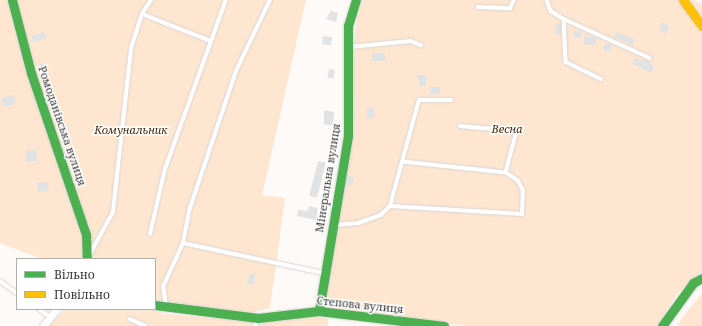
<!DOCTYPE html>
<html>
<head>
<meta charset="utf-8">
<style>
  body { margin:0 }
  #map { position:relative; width:702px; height:326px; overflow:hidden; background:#fdfaf8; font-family:"Noto Serif",serif }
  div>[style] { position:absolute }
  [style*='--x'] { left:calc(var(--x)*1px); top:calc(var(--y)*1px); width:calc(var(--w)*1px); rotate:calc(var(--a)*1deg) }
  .green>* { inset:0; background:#fee6d0 }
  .building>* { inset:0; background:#e1e2e4; transform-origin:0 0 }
  .roads { filter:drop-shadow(0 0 1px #d9d7d6) drop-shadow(0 0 1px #d9d7d6) }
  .lane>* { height:3.5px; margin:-1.75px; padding:0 1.75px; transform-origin:1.75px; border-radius:1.75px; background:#fffefe }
  .street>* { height:7px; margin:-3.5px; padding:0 3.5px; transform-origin:3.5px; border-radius:3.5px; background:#fffefe }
  .fast>* { height:9px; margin:-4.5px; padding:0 4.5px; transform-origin:4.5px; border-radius:4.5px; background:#4caf50 }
  .slow>* { height:9px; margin:-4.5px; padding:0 4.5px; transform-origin:4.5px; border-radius:4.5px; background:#ffc107 }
  span { translate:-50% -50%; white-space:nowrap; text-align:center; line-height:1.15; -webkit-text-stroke:3px #fff; paint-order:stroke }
  .street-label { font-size:11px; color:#3a3938 }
  .park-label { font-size:11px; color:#442808; font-style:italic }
  .legend { position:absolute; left:16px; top:258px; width:140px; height:52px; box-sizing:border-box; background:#fff; border:1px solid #b0b0af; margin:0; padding:5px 7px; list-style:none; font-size:12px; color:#3a3938 }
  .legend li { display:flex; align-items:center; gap:8px; height:20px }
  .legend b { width:20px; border:1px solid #b0b0af }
</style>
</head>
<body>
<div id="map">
  <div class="green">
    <div style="clip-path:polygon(0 0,306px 0,262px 195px,285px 198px,270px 308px,248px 313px,155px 300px,155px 259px,42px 259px,0 243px)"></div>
    <div style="clip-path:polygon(363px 0,694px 0,702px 4px,702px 271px,677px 294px,657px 326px,466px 326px,322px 309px,357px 18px)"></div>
    <div style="clip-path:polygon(702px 294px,702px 326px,677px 326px,685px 314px)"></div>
    <div style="clip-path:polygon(65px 309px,149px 309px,164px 314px,262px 322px,315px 316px,329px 319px,327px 326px,49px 326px)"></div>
  </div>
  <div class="building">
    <div style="clip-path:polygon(331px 11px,338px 13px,336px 22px,326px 19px)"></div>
    <div style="clip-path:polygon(661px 22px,670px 26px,666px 34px,660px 31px)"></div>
    <div style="left:556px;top:24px;width:5px;height:11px"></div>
    <div style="clip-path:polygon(574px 31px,582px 31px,581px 38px,573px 38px)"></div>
    <div style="left:44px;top:32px;width:7px;height:13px;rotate:74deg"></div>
    <div style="clip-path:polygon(616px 32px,635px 39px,633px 45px,614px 37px)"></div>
    <div style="left:323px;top:36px;width:9px;height:8px;rotate:6deg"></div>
    <div style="left:584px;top:37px;width:12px;height:8px"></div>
    <div style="left:604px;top:44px;width:7px;height:7px"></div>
    <div style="left:385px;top:53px;width:8px;height:13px;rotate:90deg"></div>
    <div style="clip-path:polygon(633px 58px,649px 61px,654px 66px,651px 73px,633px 64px)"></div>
    <div style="clip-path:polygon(45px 63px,47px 71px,40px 73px,37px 66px)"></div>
    <div style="left:329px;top:69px;width:6px;height:9px;rotate:9deg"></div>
    <div style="clip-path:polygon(417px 75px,426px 75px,426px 86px,420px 86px)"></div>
    <div style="left:440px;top:87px;width:7px;height:10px;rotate:90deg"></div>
    <div style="left:14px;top:95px;width:9px;height:13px;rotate:77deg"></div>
    <div style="left:57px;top:99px;width:8px;height:10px;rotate:67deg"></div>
    <div style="left:367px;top:108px;width:7px;height:10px"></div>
    <div style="clip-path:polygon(324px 110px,334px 112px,333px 126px,324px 124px)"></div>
    <div style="left:36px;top:150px;width:11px;height:10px;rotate:85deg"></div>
    <div style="left:318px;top:161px;width:8px;height:36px;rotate:14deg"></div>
    <div style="clip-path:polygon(348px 176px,355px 177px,350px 186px,346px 185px)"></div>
    <div style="left:48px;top:182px;width:9px;height:11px;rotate:84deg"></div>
    <div style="clip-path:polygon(309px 206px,318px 208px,316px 220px,297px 216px,298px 210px,308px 211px)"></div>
    <div style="clip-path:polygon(250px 273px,255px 274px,253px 285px,247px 284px)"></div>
  </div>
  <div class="roads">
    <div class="lane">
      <div style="--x:547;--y:0;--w:12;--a:70"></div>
      <div style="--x:551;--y:11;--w:15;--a:32"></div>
      <div style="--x:564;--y:19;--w:94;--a:24.4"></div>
      <div style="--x:478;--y:7;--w:32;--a:2"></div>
      <div style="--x:510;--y:8;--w:9;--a:-63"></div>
      <div style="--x:142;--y:14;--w:74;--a:21.4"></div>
      <div style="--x:564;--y:19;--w:43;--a:87.3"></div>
      <div style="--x:566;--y:62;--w:39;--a:26"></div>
      <div style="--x:349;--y:47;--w:62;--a:-5.5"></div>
      <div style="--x:411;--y:41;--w:11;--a:22"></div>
      <div style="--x:460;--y:126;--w:57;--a:5"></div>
      <div style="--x:517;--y:131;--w:43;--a:104.7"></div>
      <div style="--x:390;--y:206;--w:132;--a:3.5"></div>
      <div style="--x:522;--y:214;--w:23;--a:-88"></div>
      <div style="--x:523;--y:191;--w:11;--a:-117"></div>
      <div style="--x:518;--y:181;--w:14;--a:-146"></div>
      <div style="--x:506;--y:173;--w:104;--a:-173.9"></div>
      <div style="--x:335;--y:225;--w:23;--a:-5"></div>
      <div style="--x:358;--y:223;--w:24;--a:-19"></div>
      <div style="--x:381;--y:215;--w:13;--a:-45"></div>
      <div style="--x:390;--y:206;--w:110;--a:-74.7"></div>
      <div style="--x:419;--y:100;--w:32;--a:0"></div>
      <div style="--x:150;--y:234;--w:67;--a:-77"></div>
      <div style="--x:165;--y:169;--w:180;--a:-70.2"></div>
      <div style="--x:183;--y:243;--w:143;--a:12.1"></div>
      <div style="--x:89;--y:256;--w:50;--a:-61.4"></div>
      <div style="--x:113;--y:212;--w:165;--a:-83.7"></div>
      <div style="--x:131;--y:48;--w:36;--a:-72"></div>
      <div style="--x:142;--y:14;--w:17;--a:-57"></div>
      <div style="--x:0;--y:281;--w:21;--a:35"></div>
      <div style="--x:166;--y:305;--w:18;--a:-99"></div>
      <div style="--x:163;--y:287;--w:48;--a:-65.6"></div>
      <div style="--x:183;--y:243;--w:36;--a:-79"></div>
      <div style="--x:190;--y:208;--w:145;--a:-71.4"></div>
      <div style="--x:236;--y:71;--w:79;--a:-64.4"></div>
      <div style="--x:39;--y:309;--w:14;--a:36"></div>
      <div style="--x:130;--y:319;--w:17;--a:24"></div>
      <div style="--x:255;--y:326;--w:8;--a:-67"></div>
    </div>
    <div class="street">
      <div style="--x:43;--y:326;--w:22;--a:-51"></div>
    </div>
    <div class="fast">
      <div style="--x:12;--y:0;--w:75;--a:75.4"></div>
      <div style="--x:31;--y:73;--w:171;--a:71.2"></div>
      <div style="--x:86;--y:235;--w:24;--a:88"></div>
      <div style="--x:155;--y:305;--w:104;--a:7.2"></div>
      <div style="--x:258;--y:318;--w:61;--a:-6.5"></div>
      <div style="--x:319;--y:311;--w:126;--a:6.8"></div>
      <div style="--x:319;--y:311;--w:178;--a:-80.6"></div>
      <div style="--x:348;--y:135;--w:109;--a:-90"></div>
      <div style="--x:348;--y:26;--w:27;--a:-73"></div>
      <div style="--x:662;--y:326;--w:53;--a:-54.2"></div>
      <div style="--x:693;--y:283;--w:10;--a:-29"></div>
    </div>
    <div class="slow">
      <div style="--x:683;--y:0;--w:32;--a:54"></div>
    </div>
  </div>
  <div class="street-label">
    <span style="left:62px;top:126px;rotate:71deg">Ромоданівська вулиця</span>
    <span style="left:328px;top:178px;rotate:-81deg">Мінеральна вулиця</span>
    <span style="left:360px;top:305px;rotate:6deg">Степова вулиця</span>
  </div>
  <div class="park-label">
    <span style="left:507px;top:129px">Весна</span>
    <span style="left:131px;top:130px">Комунальник</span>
  </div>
  <ul class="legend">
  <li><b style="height:5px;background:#4caf50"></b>Вільно</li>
  <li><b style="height:5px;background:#ffc107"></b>Повільно</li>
  </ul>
</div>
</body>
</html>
